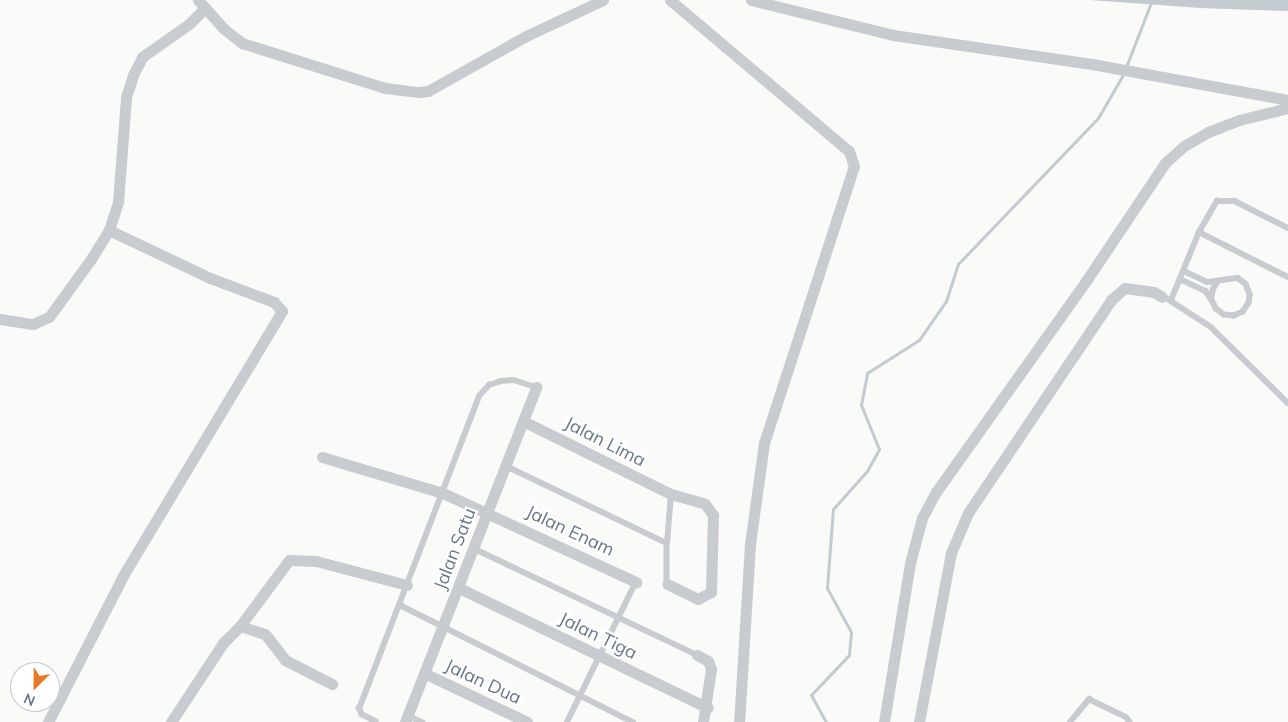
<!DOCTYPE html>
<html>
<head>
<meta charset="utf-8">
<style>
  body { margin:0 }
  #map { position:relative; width:1288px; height:722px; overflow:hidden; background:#fafaf8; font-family:Mulish,sans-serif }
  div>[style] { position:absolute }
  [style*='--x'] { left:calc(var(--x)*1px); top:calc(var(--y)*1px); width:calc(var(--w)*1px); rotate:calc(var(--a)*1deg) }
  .water>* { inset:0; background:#c3cad0 }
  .stream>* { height:3px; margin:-1.5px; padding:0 1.5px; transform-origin:1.5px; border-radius:1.5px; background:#c3cad0 }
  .service>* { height:5.5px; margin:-2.75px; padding:0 2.75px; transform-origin:2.75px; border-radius:2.75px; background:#c8cbcf }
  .minor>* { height:11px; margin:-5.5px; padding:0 5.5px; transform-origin:5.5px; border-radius:5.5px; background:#c8cbcf }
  span { translate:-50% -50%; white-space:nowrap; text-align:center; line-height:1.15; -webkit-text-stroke:5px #fff; paint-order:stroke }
  .street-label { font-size:18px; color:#68758a }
  .north { position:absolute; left:10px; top:662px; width:50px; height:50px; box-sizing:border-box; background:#fff; border:1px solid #c3c8d0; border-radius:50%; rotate:203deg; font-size:14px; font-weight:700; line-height:20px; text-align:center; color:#68758a }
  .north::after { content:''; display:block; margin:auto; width:18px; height:22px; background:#e8792a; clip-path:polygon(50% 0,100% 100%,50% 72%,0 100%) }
</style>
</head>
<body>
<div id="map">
  <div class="water">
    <div style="clip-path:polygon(1090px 0,1288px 0,1288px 11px,1200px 8px)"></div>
  </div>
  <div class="stream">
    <div style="--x:1126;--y:67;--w:72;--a:-68.8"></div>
    <div style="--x:826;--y:722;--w:31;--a:-119"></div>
    <div style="--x:811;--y:695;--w:55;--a:-46.5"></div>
    <div style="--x:849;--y:655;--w:23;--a:-85"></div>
    <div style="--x:851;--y:632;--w:50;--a:-118.6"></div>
    <div style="--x:827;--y:588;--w:79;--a:-85.7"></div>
    <div style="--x:833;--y:509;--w:51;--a:-48.2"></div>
    <div style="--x:867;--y:471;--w:25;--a:-61"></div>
    <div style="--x:879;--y:449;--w:48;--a:-112.2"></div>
    <div style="--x:861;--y:405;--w:33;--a:-79"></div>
    <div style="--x:867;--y:373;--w:62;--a:-32.4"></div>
    <div style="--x:919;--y:340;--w:47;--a:-55.3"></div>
    <div style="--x:946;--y:301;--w:39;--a:-72"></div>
    <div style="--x:958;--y:264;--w:202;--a:-46.2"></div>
    <div style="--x:1098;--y:118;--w:52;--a:-60"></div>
  </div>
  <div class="service">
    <div style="--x:1199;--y:232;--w:100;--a:26.8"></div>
    <div style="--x:1184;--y:271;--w:26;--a:25"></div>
    <div style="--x:1208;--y:282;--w:30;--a:-8"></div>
    <div style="--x:1238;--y:278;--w:10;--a:37"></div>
    <div style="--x:1246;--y:284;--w:11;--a:68"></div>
    <div style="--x:1250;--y:294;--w:9;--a:96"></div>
    <div style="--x:1249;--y:303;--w:11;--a:124"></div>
    <div style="--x:1243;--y:312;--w:10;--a:156"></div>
    <div style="--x:1234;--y:316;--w:10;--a:-174"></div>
    <div style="--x:1224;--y:315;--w:10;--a:-143"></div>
    <div style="--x:1216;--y:309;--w:11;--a:-117"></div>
    <div style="--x:1211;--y:299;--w:10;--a:-79"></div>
    <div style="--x:1213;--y:289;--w:9;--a:-58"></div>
    <div style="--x:1180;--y:279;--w:29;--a:25"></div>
    <div style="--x:1206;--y:291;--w:9;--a:58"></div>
    <div style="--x:1168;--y:299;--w:51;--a:33.1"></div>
    <div style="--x:1211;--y:327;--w:108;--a:44.6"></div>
    <div style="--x:1171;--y:300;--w:74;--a:-67.6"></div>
    <div style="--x:1199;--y:232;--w:36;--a:-60"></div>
    <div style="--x:1217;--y:201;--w:18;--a:0"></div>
    <div style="--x:1235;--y:201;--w:59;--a:27"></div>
    <div style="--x:506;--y:466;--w:178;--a:25.6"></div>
    <div style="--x:667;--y:543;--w:41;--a:90"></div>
    <div style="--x:667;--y:543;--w:49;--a:-85.3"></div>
    <div style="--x:475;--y:549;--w:246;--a:25.5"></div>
    <div style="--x:400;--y:605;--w:261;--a:26.7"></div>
    <div style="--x:407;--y:715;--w:17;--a:25"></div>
    <div style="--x:376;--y:722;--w:16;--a:-153"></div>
    <div style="--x:362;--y:715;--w:7;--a:-117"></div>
    <div style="--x:359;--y:709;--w:335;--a:-69"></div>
    <div style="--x:479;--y:396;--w:15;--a:-48"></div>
    <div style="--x:489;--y:385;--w:13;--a:-18"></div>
    <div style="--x:501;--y:381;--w:13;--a:-4"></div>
    <div style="--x:514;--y:380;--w:23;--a:18"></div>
    <div style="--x:567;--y:722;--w:156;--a:-63.8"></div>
    <div style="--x:1070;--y:722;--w:30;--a:-50"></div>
    <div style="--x:1089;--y:699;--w:41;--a:25.9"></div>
    <div style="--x:1126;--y:717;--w:6;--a:51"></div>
  </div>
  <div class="minor">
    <div style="--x:198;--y:0;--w:39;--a:48"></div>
    <div style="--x:224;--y:29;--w:23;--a:38"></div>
    <div style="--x:242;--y:43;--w:150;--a:17.5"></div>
    <div style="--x:385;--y:88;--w:34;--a:7"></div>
    <div style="--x:419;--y:92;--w:9;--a:-6"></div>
    <div style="--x:428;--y:91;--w:112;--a:-29.3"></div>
    <div style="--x:526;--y:36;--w:85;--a:-25.1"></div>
    <div style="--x:670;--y:0;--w:234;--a:40.2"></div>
    <div style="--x:849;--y:151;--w:16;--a:72"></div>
    <div style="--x:854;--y:166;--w:291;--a:108"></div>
    <div style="--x:764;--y:443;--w:102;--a:97.9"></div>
    <div style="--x:750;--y:544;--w:178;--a:93.5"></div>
    <div style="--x:751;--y:0;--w:146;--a:13.8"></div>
    <div style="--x:893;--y:35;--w:201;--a:8.3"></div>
    <div style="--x:1092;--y:64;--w:199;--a:10.4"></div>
    <div style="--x:0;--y:319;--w:33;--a:9"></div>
    <div style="--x:33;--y:324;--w:17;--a:-24"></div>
    <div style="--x:49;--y:317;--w:72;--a:-54.1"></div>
    <div style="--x:91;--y:259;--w:34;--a:-58"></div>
    <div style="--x:109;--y:230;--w:29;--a:-72"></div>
    <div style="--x:118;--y:202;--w:105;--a:-85.6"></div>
    <div style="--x:126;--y:97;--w:23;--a:-72"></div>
    <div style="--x:133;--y:75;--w:20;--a:-63"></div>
    <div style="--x:142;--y:57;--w:57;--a:-35.1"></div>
    <div style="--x:189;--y:24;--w:23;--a:-45"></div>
    <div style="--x:523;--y:421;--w:165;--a:26.3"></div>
    <div style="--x:671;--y:494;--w:35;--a:16"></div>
    <div style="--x:705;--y:504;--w:14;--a:54"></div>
    <div style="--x:713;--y:515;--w:77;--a:91.5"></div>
    <div style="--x:711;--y:592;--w:15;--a:152"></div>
    <div style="--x:698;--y:599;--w:34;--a:-154"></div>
    <div style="--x:322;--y:457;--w:126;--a:16.6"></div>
    <div style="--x:443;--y:493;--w:213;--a:24.8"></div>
    <div style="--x:459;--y:588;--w:276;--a:25.7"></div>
    <div style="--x:240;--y:626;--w:26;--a:18"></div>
    <div style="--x:265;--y:634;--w:33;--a:52"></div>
    <div style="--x:285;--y:660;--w:53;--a:27.1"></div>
    <div style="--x:697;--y:655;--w:13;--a:29"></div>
    <div style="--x:708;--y:661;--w:9;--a:69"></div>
    <div style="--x:711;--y:669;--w:54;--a:98.6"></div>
    <div style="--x:424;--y:673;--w:114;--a:25.4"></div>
    <div style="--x:48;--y:722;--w:166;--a:-62.8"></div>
    <div style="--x:124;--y:574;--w:307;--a:-59"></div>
    <div style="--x:282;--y:311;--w:12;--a:-132"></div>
    <div style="--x:274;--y:302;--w:68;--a:-159.4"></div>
    <div style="--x:210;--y:278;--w:112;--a:-154.6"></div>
    <div style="--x:171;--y:722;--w:95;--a:-56.6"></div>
    <div style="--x:223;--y:643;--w:24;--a:-45"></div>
    <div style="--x:240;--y:626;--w:82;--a:-53.4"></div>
    <div style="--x:289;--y:560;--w:27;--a:2"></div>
    <div style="--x:316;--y:561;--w:94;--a:14.8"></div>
    <div style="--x:405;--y:722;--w:360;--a:-68.6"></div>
    <div style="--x:884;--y:722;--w:161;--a:-80.7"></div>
    <div style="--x:910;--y:563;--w:47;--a:-75.1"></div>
    <div style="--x:922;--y:518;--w:30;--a:-62"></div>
    <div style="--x:936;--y:492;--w:262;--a:-54.6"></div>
    <div style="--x:1088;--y:278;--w:138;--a:-56.2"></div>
    <div style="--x:1165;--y:163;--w:25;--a:-42"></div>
    <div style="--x:1184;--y:146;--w:28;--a:-30"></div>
    <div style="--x:1208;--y:132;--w:33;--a:-21"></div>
    <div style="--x:1239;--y:120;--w:50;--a:-13.8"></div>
    <div style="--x:919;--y:722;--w:172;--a:-79.3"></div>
    <div style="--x:951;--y:553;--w:43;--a:-67"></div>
    <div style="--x:968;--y:513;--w:257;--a:-56.1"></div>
    <div style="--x:1111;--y:300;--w:18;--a:-41"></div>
    <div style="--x:1125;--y:288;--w:29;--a:8"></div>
    <div style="--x:1154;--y:292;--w:9;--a:32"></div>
  </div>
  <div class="street-label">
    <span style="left:605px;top:442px;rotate:27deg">Jalan Lima</span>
    <span style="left:570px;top:531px;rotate:25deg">Jalan Enam</span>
    <span style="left:455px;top:549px;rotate:-69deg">Jalan Satu</span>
    <span style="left:598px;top:636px;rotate:26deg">Jalan Tiga</span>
    <span style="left:483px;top:682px;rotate:25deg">Jalan Dua</span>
  </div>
  <div class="north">N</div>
</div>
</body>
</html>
